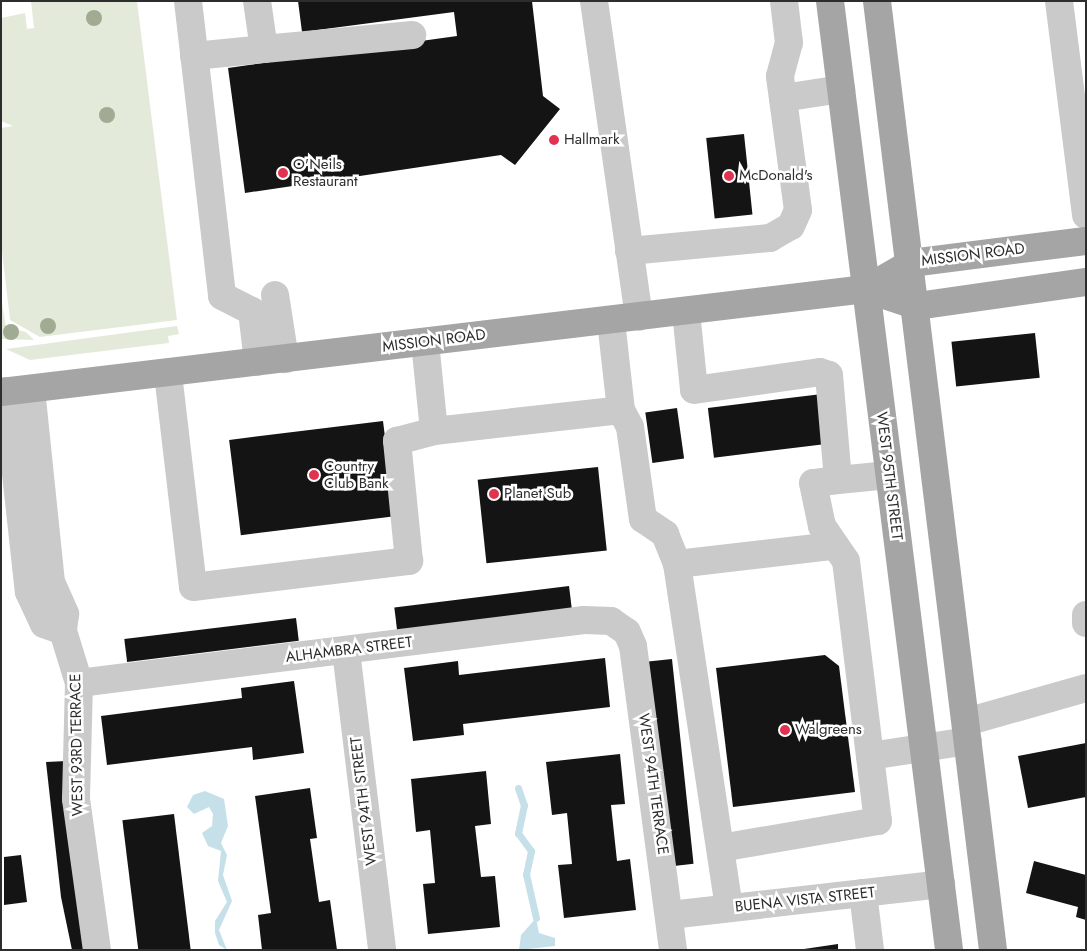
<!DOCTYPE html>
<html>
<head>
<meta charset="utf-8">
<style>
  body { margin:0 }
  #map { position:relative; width:1087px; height:951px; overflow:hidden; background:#fff; font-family:Jost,sans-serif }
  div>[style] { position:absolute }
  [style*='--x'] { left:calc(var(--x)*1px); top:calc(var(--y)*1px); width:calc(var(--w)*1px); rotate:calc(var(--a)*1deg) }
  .green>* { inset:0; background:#e4eada }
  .water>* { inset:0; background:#c6e0ea }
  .stream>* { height:7px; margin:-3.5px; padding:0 3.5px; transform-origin:3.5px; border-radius:3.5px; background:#c6e0ea }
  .building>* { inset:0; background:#141414; transform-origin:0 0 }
  .minor>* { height:28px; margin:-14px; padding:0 14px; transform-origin:14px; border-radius:14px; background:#cacaca }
  .major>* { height:28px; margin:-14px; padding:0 14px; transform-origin:14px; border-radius:14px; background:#a5a5a5 }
  .trees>* { width:16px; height:16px; margin:-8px; border-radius:50%; background:#a1ab93 }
  .dots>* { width:14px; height:14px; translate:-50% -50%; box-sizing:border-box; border:2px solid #fff; border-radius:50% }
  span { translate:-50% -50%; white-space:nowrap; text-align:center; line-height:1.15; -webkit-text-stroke:5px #fff; paint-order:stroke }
  .poi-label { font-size:15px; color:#2d2d2d }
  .left { translate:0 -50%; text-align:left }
  .street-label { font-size:15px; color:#2d2d2d }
  .frame { position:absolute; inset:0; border:2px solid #2d2d2d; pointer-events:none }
</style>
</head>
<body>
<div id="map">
  <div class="green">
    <div style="clip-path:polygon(31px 1px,137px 1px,177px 320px,40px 337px,10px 320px,1px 243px,1px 128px,13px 126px,1px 121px,1px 18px,25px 13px,27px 29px,34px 28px)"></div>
    <div style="clip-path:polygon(1px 297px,6px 327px,26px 332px,34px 340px,2px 339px)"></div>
    <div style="clip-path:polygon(177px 326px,179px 334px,168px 336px,169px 343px,30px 360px,6px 349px)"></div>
  </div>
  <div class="water">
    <div style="clip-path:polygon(205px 791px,224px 799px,228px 826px,221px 843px,227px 855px,223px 875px,232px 901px,219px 930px,227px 950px,219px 945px,215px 933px,215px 921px,227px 902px,218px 881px,221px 851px,208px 846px,202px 833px,212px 826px,213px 814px,209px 807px,194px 814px,187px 807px,193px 795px)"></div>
    <div style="clip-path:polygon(536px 918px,539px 933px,555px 938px,555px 946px,519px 950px,521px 935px)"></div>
  </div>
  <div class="stream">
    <div style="--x:518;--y:788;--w:18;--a:71"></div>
    <div style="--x:524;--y:805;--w:29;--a:102"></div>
    <div style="--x:518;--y:833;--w:22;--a:54"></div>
    <div style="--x:531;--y:851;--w:24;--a:102"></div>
    <div style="--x:526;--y:874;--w:45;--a:77.2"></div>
  </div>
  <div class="building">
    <div style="clip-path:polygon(298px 1px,532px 1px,543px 96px,560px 109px,515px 165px,501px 155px,245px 193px,228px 68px,457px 36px,454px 12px,302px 32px)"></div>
    <div style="left:744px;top:134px;width:81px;height:38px;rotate:84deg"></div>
    <div style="left:1035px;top:333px;width:45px;height:84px;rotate:84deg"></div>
    <div style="left:822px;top:394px;width:50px;height:115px;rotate:83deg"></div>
    <div style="left:677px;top:408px;width:51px;height:32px;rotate:82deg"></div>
    <div style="left:383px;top:421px;width:96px;height:155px;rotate:83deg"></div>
    <div style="left:598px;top:467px;width:84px;height:121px;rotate:84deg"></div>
    <div style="left:569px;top:586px;width:24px;height:176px;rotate:83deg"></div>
    <div style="left:296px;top:618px;width:23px;height:173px;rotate:83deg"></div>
    <div style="clip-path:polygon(825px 655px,839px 666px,855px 792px,733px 807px,716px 668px)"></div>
    <div style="clip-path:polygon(605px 658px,610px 707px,463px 724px,464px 735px,413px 741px,404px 668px,458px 661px,459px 675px)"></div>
    <div style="left:672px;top:659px;width:206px;height:24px;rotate:84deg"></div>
    <div style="clip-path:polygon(294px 681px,304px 753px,253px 760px,252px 747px,107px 765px,101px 716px,242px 698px,241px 688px)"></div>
    <div style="clip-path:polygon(1086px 743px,1086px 797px,1028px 808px,1018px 756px)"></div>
    <div style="clip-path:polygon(620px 754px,625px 804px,611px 805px,617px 861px,630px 859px,636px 910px,564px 918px,558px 865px,572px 864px,567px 813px,552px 815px,546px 762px)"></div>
    <div style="clip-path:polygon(67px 761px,93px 950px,72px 950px,61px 897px,46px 762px)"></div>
    <div style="clip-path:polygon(486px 771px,491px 824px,475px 826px,481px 877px,495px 876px,500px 927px,428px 934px,423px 884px,435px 883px,430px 830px,416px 832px,411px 779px)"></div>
    <div style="clip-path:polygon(310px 788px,317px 838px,310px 839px,319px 902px,330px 900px,337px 950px,262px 950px,258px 915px,271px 913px,255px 796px)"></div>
    <div style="left:174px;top:814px;width:137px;height:52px;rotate:83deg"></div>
    <div style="clip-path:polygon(21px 855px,27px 902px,4px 905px,4px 857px)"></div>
    <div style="clip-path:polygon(1034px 861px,1086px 875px,1086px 920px,1076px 917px,1078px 907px,1026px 893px)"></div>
    <div style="clip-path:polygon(838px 944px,838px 950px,804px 950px,804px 949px)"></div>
  </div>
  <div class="minor">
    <div style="--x:188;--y:1;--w:297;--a:83.4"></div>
    <div style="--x:222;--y:296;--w:34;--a:27"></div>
    <div style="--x:252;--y:311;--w:51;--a:83.3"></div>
    <div style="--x:594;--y:1;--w:319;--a:81.9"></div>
    <div style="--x:1059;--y:1;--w:216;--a:82.8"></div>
    <div style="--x:264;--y:49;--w:149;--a:-5.4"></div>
    <div style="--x:194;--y:56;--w:70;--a:-5.7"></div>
    <div style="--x:264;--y:49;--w:49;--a:-98.3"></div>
    <div style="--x:783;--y:98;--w:59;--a:-8.8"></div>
    <div style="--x:629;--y:251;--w:142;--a:-5.3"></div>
    <div style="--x:770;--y:238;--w:24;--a:-30"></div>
    <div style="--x:791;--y:226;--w:17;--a:-66"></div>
    <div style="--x:798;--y:210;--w:135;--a:-97.7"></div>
    <div style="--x:780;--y:76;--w:34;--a:-75"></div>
    <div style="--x:789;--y:43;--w:42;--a:-96.8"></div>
    <div style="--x:275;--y:295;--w:65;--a:81.1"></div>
    <div style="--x:686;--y:312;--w:78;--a:84.1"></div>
    <div style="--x:694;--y:390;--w:127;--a:-8.1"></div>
    <div style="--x:820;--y:372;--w:9;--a:18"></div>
    <div style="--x:829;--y:375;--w:105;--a:85.1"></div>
    <div style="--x:838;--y:480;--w:25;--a:173"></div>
    <div style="--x:813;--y:483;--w:44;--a:78.2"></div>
    <div style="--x:822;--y:526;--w:42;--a:55.6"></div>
    <div style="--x:846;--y:561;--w:262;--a:83"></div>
    <div style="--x:878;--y:821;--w:160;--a:170.3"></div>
    <div style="--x:611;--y:321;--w:90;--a:83.6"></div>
    <div style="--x:621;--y:410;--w:19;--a:62"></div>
    <div style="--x:630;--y:427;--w:93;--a:82"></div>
    <div style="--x:643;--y:519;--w:27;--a:34"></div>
    <div style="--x:665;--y:534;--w:32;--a:68"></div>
    <div style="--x:677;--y:564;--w:348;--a:81.4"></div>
    <div style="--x:425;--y:342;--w:89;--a:84.2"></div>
    <div style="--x:434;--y:431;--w:188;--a:-6.4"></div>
    <div style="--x:168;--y:374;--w:214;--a:83.3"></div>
    <div style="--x:193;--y:587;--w:218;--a:-6.9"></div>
    <div style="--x:409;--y:561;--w:121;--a:-95.7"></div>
    <div style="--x:397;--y:441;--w:38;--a:-15"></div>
    <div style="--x:31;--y:389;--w:194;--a:84.1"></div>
    <div style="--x:51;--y:582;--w:35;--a:66"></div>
    <div style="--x:65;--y:614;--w:17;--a:97"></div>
    <div style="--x:63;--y:631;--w:54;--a:72.9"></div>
    <div style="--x:79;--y:683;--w:116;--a:91.5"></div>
    <div style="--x:76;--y:799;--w:152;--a:82.1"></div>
    <div style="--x:7;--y:391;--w:202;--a:83.8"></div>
    <div style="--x:29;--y:592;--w:35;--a:65"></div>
    <div style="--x:44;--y:624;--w:20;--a:20"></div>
    <div style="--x:838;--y:480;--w:51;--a:-5.6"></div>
    <div style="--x:677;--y:564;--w:157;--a:-6.6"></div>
    <div style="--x:1086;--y:615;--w:8;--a:90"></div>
    <div style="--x:346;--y:651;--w:301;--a:83.1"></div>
    <div style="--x:79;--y:683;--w:509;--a:-7.11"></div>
    <div style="--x:584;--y:620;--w:27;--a:2"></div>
    <div style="--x:611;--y:621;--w:19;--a:35"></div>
    <div style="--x:627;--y:632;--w:15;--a:67"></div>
    <div style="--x:633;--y:646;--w:307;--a:82.5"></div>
    <div style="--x:966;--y:722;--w:125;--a:-15.8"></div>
    <div style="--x:870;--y:756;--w:99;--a:-8.7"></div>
    <div style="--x:863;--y:893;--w:57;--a:83"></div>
    <div style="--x:670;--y:915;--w:273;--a:-6.5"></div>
  </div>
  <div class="major">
    <div style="--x:830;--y:1;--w:956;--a:82.85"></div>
    <div style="--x:877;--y:1;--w:956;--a:83.03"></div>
    <div style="--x:866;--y:289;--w:54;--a:18.4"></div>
    <div style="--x:917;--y:306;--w:171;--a:-8.1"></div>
    <div style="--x:1;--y:392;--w:871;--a:-6.79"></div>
    <div style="--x:866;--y:289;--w:52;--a:-30"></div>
    <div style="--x:911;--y:263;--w:176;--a:-7.2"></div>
  </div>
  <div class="trees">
    <div style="left:94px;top:18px"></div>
    <div style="left:107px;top:115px"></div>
    <div style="left:48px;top:326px"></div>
    <div style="left:11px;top:332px"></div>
  </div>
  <div class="dots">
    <div style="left:554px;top:140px;background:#e13250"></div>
    <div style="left:283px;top:173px;background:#e13250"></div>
    <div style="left:729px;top:176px;background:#e13250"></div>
    <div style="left:314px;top:475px;background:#e13250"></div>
    <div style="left:494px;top:494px;background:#e13250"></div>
    <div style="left:785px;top:730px;background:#e13250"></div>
  </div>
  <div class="poi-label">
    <span class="left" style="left:564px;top:140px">Hallmark</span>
    <span class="left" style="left:293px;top:173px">O'Neils<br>Restaurant</span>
    <span class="left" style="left:739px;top:176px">McDonald's</span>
    <span class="left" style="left:324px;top:475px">Country<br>Club Bank</span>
    <span class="left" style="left:504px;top:494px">Planet Sub</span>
    <span class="left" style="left:795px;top:730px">Walgreens</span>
  </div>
  <div class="street-label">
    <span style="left:973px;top:255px;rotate:-7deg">MISSION ROAD</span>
    <span style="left:434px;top:341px;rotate:-7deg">MISSION ROAD</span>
    <span style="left:889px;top:476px;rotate:83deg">WEST 95TH STREET</span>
    <span style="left:349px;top:650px;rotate:-7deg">ALHAMBRA STREET</span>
    <span style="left:77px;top:745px;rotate:-91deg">WEST 93RD TERRACE</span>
    <span style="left:653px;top:784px;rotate:82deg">WEST 94TH TERRACE</span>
    <span style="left:364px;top:801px;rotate:-97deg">WEST 94TH STREET</span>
    <span style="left:805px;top:900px;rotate:-6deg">BUENA VISTA STREET</span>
  </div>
  <div class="frame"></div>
</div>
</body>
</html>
